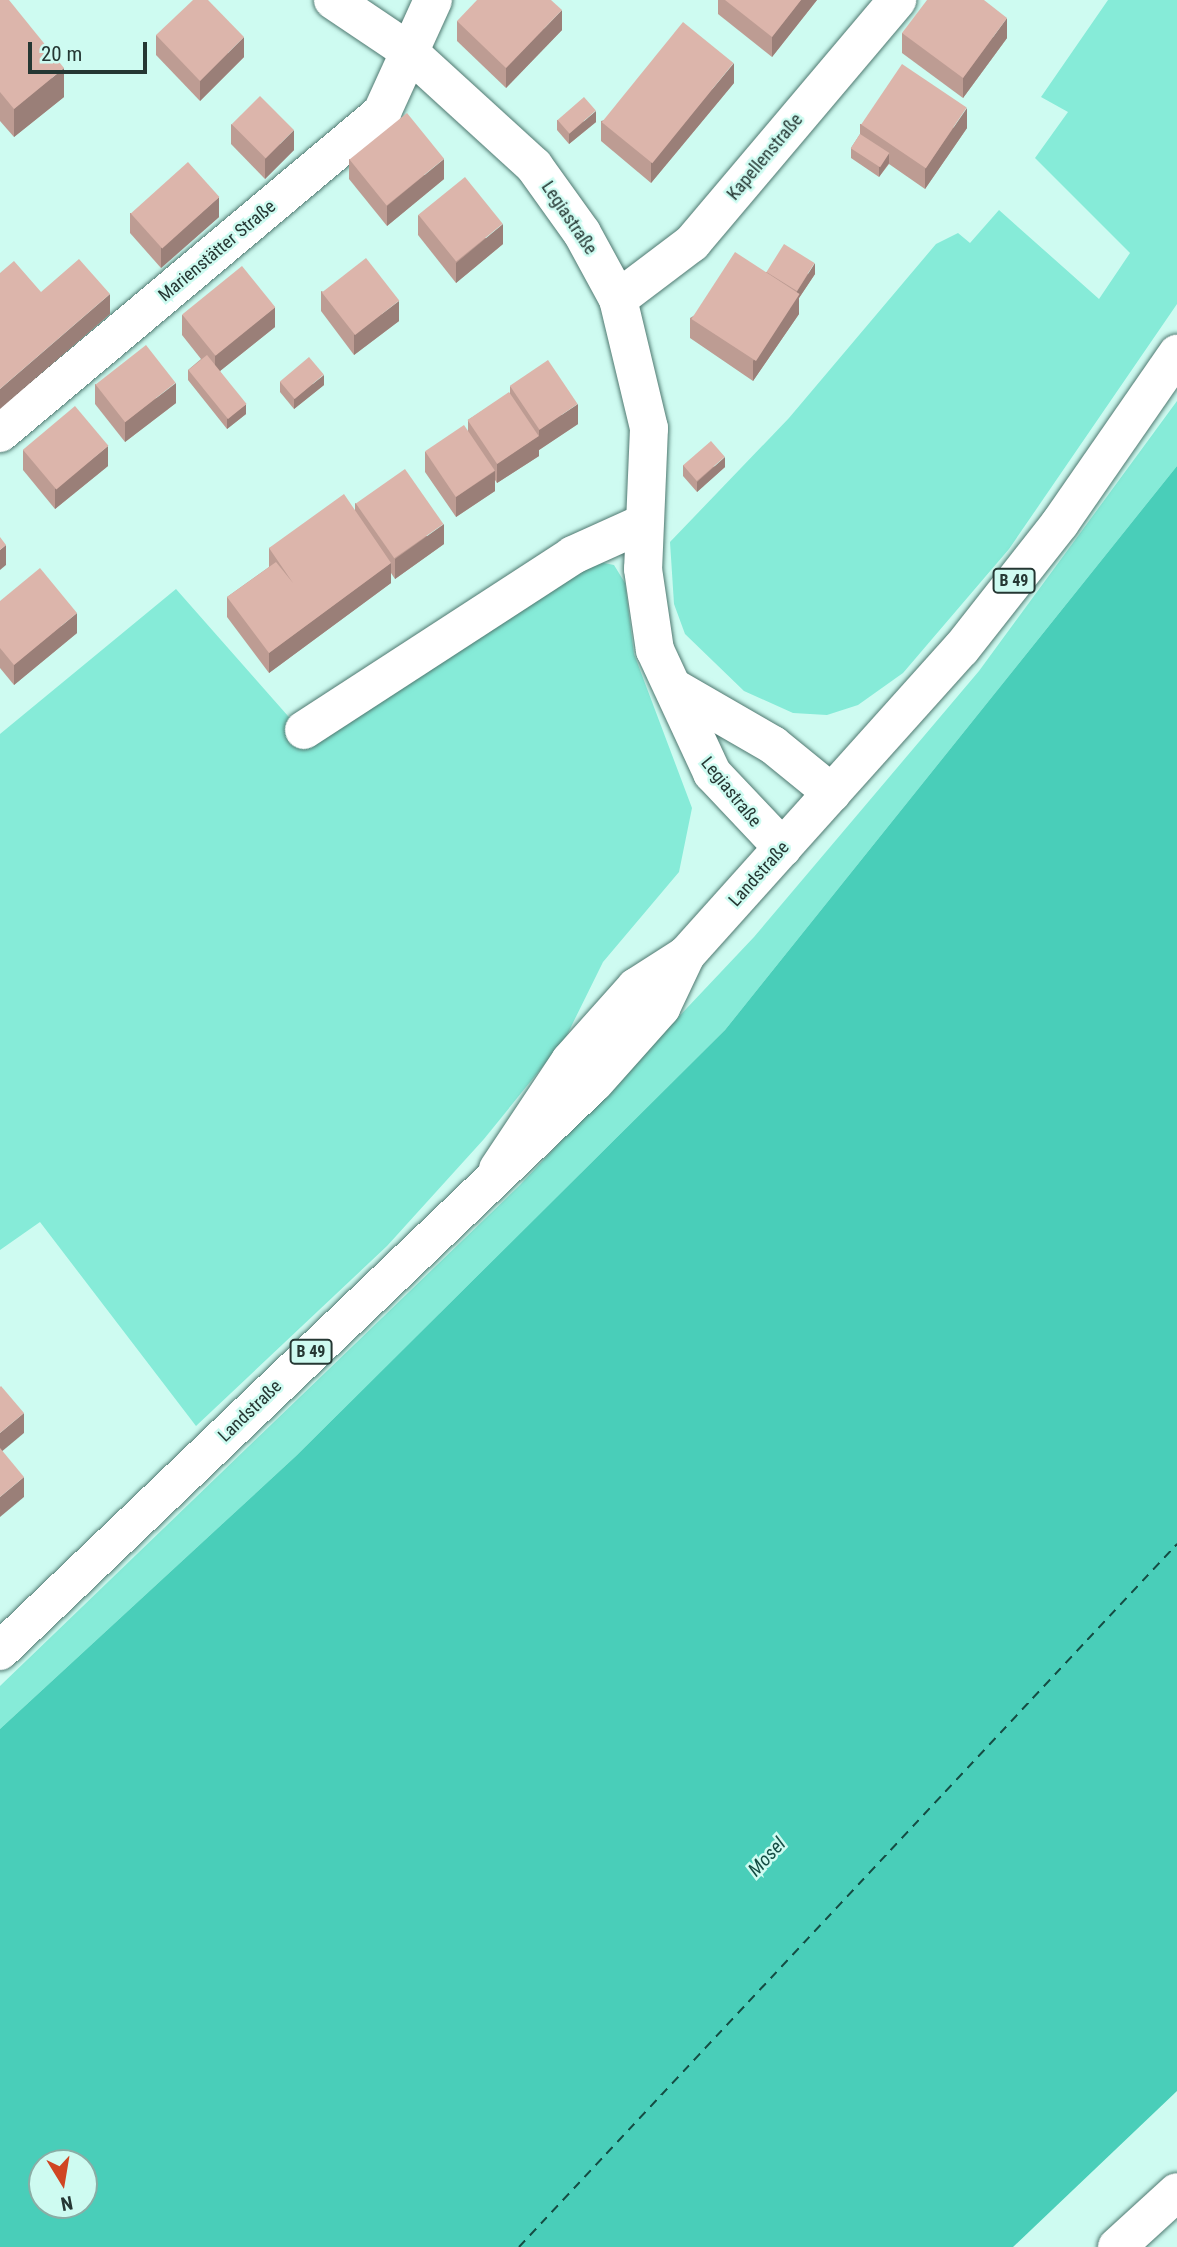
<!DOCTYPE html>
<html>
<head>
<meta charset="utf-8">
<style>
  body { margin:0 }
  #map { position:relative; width:1177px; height:2247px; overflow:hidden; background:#cefbf1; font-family:"Roboto Condensed",sans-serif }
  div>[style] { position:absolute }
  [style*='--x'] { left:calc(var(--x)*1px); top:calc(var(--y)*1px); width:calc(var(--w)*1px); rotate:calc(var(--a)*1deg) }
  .green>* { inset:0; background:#86ebd8 }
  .water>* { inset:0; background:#49ceb9 }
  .ferry>* { height:2px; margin-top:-1px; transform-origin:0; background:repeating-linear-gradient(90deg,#144c43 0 9px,transparent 0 16px) }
  .roads { filter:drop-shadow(0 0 2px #4f7870) drop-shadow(0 0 2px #4f7870) }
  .minor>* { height:38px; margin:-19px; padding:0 19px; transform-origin:19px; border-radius:19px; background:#fff }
  .major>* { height:38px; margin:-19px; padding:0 19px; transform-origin:19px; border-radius:19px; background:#fff }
  .wall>* { inset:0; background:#bd9c93 }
  .shaded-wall>* { inset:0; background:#9a7f78 }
  .building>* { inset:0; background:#dcb5ab; transform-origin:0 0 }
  span { translate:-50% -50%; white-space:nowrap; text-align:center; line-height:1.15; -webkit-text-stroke:5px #cefbf1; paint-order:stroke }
  .shield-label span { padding:2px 5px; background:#cefbf1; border:2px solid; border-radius:5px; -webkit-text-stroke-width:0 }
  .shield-label { font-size:16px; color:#253733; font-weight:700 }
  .street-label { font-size:18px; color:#253733 }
  .water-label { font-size:19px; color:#144c43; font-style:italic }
  .north { position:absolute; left:28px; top:2149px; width:70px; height:70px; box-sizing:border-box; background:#cefbf1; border:2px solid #8aada5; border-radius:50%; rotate:169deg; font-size:19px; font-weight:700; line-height:28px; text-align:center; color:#253733 }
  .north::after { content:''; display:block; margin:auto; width:24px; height:32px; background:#d04623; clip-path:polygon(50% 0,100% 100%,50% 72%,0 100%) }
  .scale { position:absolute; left:28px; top:42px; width:119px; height:32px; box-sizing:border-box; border:4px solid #253733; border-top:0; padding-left:9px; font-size:21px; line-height:24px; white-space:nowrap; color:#253733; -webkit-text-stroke:5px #cefbf1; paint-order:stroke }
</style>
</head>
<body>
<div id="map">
  <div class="green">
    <div style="clip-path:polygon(1108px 0,1177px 0,1177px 304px,1009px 549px,903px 673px,858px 705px,827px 715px,793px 713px,744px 691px,685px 634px,674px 604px,670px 542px,789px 418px,936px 244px,958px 233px,970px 243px,999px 210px,1099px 299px,1130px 253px,1035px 158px,1068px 112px,1041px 97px)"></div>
    <div style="clip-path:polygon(1177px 401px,1177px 466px,725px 1030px,296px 1456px,0 1729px,0 1686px,519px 1186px,754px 937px,979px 671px)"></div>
    <div style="clip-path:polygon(594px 561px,614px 565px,625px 583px,634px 654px,692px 808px,679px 872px,603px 962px,565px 1039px,484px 1139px,387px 1246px,196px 1426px,40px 1222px,0 1250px,0 734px,176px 589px,310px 741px)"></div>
  </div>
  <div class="water">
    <div style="clip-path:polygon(evenodd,1177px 466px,1177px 2091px,1013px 2247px,0 2247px,0 1729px,296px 1456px,725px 1030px,1177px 466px,42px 2163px,84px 2163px,84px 2205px,42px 2205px,42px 2163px)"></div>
  </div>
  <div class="ferry">
    <div style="--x:519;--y:2247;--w:963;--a:-46.89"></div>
  </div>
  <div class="roads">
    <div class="minor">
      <div style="--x:333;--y:0;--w:88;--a:33.9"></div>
      <div style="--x:406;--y:49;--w:173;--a:42.4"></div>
      <div style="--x:534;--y:166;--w:82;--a:54.4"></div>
      <div style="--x:582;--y:233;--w:75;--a:61.4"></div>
      <div style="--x:618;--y:299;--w:133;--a:76.5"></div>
      <div style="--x:649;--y:428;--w:141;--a:92.4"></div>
      <div style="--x:643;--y:569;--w:82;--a:81.6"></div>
      <div style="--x:655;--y:650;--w:136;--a:65.1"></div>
      <div style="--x:712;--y:773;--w:103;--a:46.6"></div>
      <div style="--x:618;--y:299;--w:93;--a:-37.1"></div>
      <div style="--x:692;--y:243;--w:318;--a:-49.8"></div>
      <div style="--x:0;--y:433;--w:499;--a:-40"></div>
      <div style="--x:382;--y:112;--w:123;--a:-65.5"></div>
      <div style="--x:676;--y:689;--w:112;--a:30"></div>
      <div style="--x:773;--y:745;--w:76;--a:39.1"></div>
      <div style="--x:304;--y:730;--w:321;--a:-33"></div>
      <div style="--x:573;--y:555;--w:78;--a:-24.3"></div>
    </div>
    <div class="major">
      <div style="--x:498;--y:1169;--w:130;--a:-56.3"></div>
      <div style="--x:570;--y:1061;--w:99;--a:-48.3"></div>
      <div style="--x:636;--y:987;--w:59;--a:-32.6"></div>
      <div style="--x:686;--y:955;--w:411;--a:-48.1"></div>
      <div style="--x:961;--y:649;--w:160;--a:-51.8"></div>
      <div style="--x:1060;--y:523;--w:206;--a:-55.3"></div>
      <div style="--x:0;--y:1651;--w:822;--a:-43.72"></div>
      <div style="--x:594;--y:1083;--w:101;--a:-48.2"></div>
      <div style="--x:661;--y:1008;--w:59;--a:-64.7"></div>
      <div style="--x:1117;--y:2247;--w:81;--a:-42.5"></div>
    </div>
  </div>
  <div class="wall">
    <div style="clip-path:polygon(0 0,64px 97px,14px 137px,0 121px)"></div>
    <div style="clip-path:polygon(718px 0,817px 0,772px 57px,718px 14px)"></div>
    <div style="clip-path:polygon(457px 21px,562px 30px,506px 88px,457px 41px)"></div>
    <div style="clip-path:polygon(902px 33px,1007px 38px,963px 98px,902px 53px)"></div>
    <div style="clip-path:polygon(156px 35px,244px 57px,200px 101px,156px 55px)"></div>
    <div style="clip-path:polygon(734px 83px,651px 183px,601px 141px,601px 121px)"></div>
    <div style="clip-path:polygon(557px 120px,596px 122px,569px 144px,557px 130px)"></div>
    <div style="clip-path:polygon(231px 124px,294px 150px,265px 179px,231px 144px)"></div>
    <div style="clip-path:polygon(860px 124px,967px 128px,925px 189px,889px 164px,879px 177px,851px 158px,851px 148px,860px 134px)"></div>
    <div style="clip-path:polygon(349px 159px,444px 179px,387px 226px,349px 179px)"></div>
    <div style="clip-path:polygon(130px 213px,219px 217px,161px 268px,130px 233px)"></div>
    <div style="clip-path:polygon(418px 215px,503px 244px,456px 283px,418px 235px)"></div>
    <div style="clip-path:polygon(766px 272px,815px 274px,799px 298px,799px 314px,753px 381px,690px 338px,690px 318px)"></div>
    <div style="clip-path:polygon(321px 291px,399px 321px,354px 355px,321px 311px)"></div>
    <div style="clip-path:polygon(182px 315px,275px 327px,220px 371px,246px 414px,227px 429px,188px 380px,188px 370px,201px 359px,182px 335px)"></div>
    <div style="clip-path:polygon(280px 382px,324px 385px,294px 409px,280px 392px)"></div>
    <div style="clip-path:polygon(95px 384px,176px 403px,125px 442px,95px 404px)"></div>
    <div style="clip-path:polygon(510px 386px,578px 424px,539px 450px,539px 449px,539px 456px,497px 483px,495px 480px,495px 491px,456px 517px,425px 472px,425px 452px,468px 431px,468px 420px,510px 393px)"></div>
    <div style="clip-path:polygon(23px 450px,108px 466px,55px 509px,23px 470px)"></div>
    <div style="clip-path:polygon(683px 465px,725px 467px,697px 492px,683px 476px)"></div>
    <div style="clip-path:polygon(355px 503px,444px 544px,395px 579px,391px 573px,391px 583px,269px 673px,227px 617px,227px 597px,269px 567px,269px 548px,355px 511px)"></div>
    <div style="clip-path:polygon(0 601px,77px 633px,14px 685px,0 668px)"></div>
  </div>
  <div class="shaded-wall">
    <div style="clip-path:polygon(801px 0,817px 0,772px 57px,772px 37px)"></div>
    <div style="clip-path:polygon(562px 10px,562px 30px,506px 88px,506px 68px)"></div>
    <div style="clip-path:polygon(1007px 18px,1007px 38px,963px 98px,963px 78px)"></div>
    <div style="clip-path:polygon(244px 37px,244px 57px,200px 101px,200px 81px)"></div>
    <div style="clip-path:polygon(734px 63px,734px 83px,651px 183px,651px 163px)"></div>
    <div style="clip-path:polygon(64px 68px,64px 97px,14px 137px,14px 109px)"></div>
    <div style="clip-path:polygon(967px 108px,967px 128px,925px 189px,925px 169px)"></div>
    <div style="clip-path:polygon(596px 111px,596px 122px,569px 144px,569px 134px)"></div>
    <div style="clip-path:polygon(294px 130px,294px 150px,265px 179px,265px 159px)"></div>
    <div style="clip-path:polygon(889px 153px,889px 163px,879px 177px,879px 167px)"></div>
    <div style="clip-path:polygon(444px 159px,444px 179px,387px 226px,387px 206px)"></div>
    <div style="clip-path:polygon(219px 197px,219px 217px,161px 268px,161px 248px)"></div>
    <div style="clip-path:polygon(503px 224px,503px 244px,456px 283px,456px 263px)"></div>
    <div style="clip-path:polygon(815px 263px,815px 274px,799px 298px,799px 314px,753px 381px,753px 361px)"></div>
    <div style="clip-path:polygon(110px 294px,110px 314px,0 409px,0 389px)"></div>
    <div style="clip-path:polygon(399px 301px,399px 321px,354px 355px,354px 335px)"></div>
    <div style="clip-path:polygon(275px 307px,275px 327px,215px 375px,215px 355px)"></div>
    <div style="clip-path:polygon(324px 375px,324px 385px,294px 409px,294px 399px)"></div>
    <div style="clip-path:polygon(176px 383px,176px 403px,125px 442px,125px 422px)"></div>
    <div style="clip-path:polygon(246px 404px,246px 414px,227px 429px,227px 419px)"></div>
    <div style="clip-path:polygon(578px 404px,578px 424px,539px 450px,539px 430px)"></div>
    <div style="clip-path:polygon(539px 436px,539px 456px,497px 483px,497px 463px)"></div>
    <div style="clip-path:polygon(108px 446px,108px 466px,55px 509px,55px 489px)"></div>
    <div style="clip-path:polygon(725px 457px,725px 467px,697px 492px,697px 482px)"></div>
    <div style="clip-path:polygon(495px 471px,495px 491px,456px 517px,456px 497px)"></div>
    <div style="clip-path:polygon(444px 524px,444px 544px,395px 579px,395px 559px)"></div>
    <div style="clip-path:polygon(6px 545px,6px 565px,0 570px,0 550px)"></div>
    <div style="clip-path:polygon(391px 563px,391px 583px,269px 673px,269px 653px)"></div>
    <div style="clip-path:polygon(77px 613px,77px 633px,14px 685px,14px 665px)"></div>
    <div style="clip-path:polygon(24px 1413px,24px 1433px,0 1453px,0 1433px)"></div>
    <div style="clip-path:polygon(24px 1477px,24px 1497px,0 1517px,0 1497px)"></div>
  </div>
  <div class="building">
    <div style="clip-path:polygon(0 0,9px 0,64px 68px,14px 109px,0 92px)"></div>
    <div style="clip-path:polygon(193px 0,208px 0,244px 37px,200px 81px,156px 35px)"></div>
    <div style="clip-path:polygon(477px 0,551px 0,562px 10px,506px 68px,457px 21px)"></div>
    <div style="clip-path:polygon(725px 0,801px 0,772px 37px)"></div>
    <div style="clip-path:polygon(927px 0,984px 0,1007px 18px,963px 78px,902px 33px)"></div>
    <div style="left:683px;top:22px;width:65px;height:129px;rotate:39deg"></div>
    <div style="left:902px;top:64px;width:78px;height:73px;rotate:34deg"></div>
    <div style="left:260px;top:96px;width:48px;height:40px;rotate:45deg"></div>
    <div style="left:584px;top:97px;width:18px;height:35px;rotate:49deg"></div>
    <div style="left:407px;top:113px;width:59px;height:74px;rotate:51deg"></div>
    <div style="left:860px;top:134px;width:35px;height:17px;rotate:33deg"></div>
    <div style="left:188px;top:162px;width:47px;height:77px;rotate:48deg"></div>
    <div style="left:465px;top:177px;width:60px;height:60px;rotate:51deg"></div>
    <div style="left:784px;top:244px;width:36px;height:33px;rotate:32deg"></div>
    <div style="left:735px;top:252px;width:77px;height:80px;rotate:33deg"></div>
    <div style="left:366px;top:258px;width:54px;height:56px;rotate:52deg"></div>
    <div style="clip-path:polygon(79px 259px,110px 294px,0 389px,0 273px,14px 261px,41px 292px)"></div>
    <div style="left:242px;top:266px;width:53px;height:77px;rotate:51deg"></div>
    <div style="left:146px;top:345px;width:48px;height:64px;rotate:52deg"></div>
    <div style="left:207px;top:355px;width:63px;height:24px;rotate:51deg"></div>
    <div style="left:309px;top:357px;width:23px;height:38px;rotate:50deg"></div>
    <div style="left:548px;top:360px;width:53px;height:46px;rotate:56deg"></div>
    <div style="left:509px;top:392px;width:53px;height:50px;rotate:56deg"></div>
    <div style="left:75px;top:406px;width:52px;height:68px;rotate:50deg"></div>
    <div style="left:464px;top:425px;width:55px;height:47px;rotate:56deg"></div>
    <div style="left:711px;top:441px;width:21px;height:37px;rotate:49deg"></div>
    <div style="left:405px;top:469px;width:67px;height:60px;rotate:55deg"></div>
    <div style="clip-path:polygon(344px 494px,391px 563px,269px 653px,227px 597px,276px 562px,293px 583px,269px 548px)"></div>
    <div style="clip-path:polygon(0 537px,6px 545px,0 550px)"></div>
    <div style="clip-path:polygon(40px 568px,77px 613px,14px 665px,0 648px,0 601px)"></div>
    <div style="clip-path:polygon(1px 1386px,24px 1413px,0 1433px,0 1387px)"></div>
    <div style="clip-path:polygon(0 1448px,24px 1477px,0 1497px)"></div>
  </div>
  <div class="shield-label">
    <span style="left:1014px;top:581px">B 49</span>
    <span style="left:311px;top:1352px">B 49</span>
  </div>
  <div class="street-label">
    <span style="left:765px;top:157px;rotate:-50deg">Kapellenstraße</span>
    <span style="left:569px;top:218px;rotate:56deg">Legiastraße</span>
    <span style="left:217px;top:251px;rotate:-40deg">Marienstätter Straße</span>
    <span style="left:731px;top:792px;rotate:51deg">Legiastraße</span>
    <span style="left:759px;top:874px;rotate:-48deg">Landstraße</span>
    <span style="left:250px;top:1411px;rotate:-44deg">Landstraße</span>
  </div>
  <div class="water-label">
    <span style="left:767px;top:1857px;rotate:-47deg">Mosel</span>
  </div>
  <div class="north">N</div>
  <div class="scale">20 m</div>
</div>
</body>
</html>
